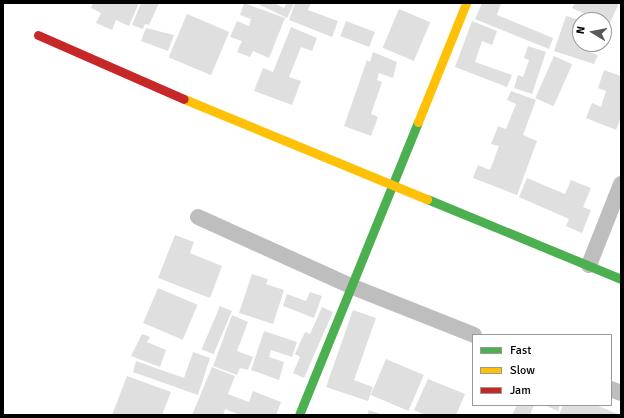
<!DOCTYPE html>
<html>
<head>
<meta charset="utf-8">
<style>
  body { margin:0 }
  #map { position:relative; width:624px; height:418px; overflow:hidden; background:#fff; font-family:Signika,sans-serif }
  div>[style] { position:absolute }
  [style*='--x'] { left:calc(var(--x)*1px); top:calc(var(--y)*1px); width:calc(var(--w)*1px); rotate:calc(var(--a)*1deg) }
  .building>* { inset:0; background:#dfdfdf; transform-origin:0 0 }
  .street>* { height:16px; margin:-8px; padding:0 8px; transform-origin:8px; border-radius:8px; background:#bebebe }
  .fast>* { height:9px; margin:-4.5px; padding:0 4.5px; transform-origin:4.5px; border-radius:4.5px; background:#4caf50 }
  .slow>* { height:9px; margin:-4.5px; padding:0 4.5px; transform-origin:4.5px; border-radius:4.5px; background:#ffc107 }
  .jam>* { height:9px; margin:-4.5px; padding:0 4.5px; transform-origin:4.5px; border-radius:4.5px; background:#c62828 }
  span { translate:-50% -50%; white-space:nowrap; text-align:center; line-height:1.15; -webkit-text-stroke:3px #fff; paint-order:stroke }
  .frame { position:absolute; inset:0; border:4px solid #000; pointer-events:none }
  .legend { position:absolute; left:472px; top:334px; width:140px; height:72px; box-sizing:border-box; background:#fff; border:1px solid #999; margin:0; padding:5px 7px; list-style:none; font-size:12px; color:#000 }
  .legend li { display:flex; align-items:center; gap:8px; height:20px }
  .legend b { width:20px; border:1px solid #999 }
  .north { position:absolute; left:572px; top:12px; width:40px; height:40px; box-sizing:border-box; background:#fff; border:1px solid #999; border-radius:50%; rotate:280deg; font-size:11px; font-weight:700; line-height:16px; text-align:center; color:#000 }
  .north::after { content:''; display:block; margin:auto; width:14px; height:18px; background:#595959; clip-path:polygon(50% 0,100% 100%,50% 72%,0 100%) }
</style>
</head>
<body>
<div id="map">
  <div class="building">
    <div style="clip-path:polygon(93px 3px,139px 3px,129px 26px,116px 20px,112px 30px,96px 23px,101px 13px,91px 8px)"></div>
    <div style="clip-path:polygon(141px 3px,159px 3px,149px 25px,145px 24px,143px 29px,132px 25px)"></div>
    <div style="clip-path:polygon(244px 3px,285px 18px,269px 58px,253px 51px,250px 57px,237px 52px,242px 41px,230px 37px,237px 21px,249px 26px,251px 19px,240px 15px)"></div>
    <div style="clip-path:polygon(256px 3px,274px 3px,284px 8px,287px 3px,294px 3px,287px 18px)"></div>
    <div style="clip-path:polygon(295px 3px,311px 3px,308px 10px,338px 21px,332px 37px,289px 20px)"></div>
    <div style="clip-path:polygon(482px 3px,501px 3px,497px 15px,553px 38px,549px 49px,475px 19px)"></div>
    <div style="clip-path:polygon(575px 3px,619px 3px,609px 25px,604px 20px,598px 20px,572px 8px)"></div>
    <div style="left:399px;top:9px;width:34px;height:42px;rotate:23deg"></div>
    <div style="left:187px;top:14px;width:46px;height:47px;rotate:23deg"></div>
    <div style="clip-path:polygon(566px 16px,580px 20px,580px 44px,586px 44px,584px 50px,598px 55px,594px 64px,554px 51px)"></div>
    <div style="left:346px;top:21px;width:31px;height:16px;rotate:21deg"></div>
    <div style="clip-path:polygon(472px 21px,497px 31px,492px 45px,482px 41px,475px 62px,512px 75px,507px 87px,455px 67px)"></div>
    <div style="clip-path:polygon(291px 27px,317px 38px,312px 51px,301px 47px,289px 77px,301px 81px,292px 105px,254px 91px,263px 68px,273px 72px)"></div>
    <div style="clip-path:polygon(146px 28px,174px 35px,168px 51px,141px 41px)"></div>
    <div style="clip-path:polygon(528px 46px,546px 52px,532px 94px,514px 88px,518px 75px,523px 77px,529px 60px,524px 58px)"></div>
    <div style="clip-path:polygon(373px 52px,397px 62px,393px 78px,379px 73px,377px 80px,382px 82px,371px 114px,378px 117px,371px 136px,344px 126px,367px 60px,370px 62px)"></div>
    <div style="left:554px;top:56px;width:20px;height:46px;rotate:24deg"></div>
    <div style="clip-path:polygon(604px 70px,621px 76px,621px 117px,616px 130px,586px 118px,592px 103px,601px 107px,606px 91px,598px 88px)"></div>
    <div style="clip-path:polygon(511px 91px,536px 100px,523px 135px,537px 141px,517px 195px,473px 178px,478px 165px,490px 170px,499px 146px,491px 144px,498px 126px,506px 129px,516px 104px,507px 100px)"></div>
    <div style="clip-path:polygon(527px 178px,565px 194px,571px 180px,591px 188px,583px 207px,591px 210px,582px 233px,566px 226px,569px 219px,519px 197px)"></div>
    <div style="clip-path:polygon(175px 235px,194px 242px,190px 253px,222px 266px,210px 298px,158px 278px)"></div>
    <div style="clip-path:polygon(252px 274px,268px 279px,266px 284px,284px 290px,273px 324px,239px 313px)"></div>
    <div style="left:158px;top:288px;width:43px;height:38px;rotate:23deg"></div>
    <div style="clip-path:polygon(310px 292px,322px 296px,314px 318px,283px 306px,287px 294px,306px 301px)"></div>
    <div style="left:220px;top:306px;width:13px;height:47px;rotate:23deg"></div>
    <div style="clip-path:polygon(322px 307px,333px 312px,304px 378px,293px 373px,300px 357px,295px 354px,305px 332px,310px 334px)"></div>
    <div style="clip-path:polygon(353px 310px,376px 318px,354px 380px,373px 387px,368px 401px,326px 387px)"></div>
    <div style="clip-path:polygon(232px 315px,248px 322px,237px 351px,253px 357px,248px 370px,240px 368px,237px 375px,213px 366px)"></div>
    <div style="clip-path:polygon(264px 331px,297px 342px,292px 357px,271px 350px,269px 357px,284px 362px,279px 380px,251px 370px)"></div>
    <div style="clip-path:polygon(142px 334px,150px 337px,147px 342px,166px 350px,160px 367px,131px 356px)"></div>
    <div style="clip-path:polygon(193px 352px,210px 358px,198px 395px,133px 372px,136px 361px,184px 378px)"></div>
    <div style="left:386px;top:359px;width:41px;height:39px;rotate:23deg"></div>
    <div style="clip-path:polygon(212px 367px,235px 376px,228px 394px,249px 402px,253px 391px,281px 402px,276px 415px,240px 415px,225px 409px,223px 415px,192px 415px)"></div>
    <div style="clip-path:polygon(127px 376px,171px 392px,162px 415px,112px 415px)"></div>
    <div style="clip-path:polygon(428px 379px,465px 394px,456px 415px,426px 415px,414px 410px)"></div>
    <div style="clip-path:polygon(517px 405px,534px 405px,530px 415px,512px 415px)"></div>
    <div style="clip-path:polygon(544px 405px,560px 405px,558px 411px)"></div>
    <div style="clip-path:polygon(563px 405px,596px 405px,620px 415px,559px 415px)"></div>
    <div style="clip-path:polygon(369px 410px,383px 415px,367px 415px)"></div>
  </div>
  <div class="street">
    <div style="--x:198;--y:217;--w:170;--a:24.3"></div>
    <div style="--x:353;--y:287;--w:130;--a:21.6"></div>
    <div style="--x:589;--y:265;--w:87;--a:-68.4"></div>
    <div style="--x:611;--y:389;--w:11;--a:22"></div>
  </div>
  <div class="fast">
    <div style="--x:427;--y:199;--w:210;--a:22.4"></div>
    <div style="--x:299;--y:415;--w:316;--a:-67.9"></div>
  </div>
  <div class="slow">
    <div style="--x:184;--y:99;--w:263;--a:22.4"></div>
    <div style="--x:418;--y:122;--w:128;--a:-68"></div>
  </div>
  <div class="jam">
    <div style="--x:38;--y:35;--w:159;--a:23.7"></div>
  </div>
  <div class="frame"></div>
  <ul class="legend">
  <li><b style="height:5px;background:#4caf50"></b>Fast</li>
  <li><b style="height:5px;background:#ffc107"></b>Slow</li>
  <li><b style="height:5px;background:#c62828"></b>Jam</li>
  </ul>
  <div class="north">N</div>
</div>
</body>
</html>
